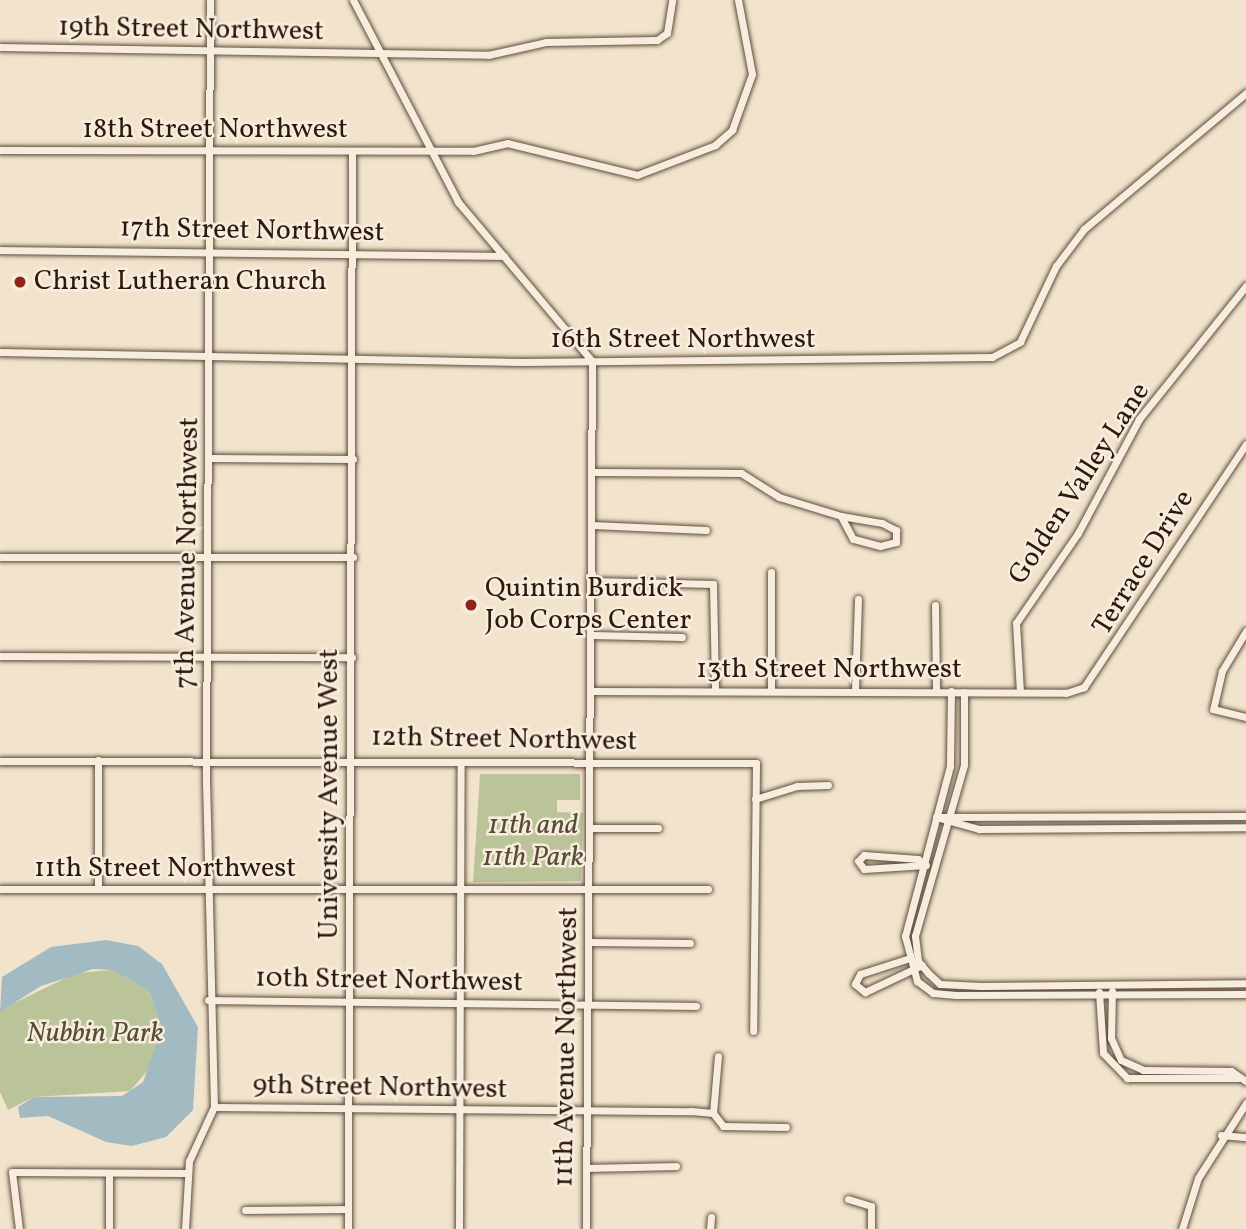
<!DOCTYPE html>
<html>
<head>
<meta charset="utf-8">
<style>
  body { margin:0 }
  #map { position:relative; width:1246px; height:1229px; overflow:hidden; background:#f2e4cc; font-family:Vollkorn,serif }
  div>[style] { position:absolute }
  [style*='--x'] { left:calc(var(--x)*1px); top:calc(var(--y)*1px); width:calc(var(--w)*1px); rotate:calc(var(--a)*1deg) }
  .green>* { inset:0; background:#bac498 }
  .water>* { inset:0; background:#a2bbc3 }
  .roads { filter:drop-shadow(0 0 2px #5f4c3c) drop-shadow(0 0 2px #5f4c3c) }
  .minor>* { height:7px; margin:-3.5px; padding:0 3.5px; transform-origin:3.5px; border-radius:3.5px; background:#f7edde }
  .dots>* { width:19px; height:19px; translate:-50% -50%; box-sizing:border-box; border:4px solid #f7edde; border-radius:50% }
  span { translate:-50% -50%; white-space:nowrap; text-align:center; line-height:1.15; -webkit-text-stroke:5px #f7edde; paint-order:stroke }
  .street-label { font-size:28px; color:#2e190c }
  .poi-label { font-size:28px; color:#2e190c }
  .left { translate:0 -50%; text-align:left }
  .park-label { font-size:28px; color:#584c36; font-style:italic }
</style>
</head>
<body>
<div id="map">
  <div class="green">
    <div style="clip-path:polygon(480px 774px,580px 774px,580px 800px,557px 800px,557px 812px,583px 813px,581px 881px,473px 882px)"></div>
    <div style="clip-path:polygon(112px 970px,149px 991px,162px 1029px,154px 1063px,130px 1091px,34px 1097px,8px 1110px,0 1092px,0 1010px,76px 973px)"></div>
  </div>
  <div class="water">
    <div style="clip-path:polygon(106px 940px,138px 946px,162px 964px,198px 1027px,193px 1110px,166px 1137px,132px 1146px,106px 1142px,48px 1116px,20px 1118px,18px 1107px,34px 1097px,122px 1096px,143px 1082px,162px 1029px,149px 991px,112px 970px,93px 969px,41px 986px,0 1012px,2px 977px,51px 947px)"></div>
  </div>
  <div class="roads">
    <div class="minor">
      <div style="--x:353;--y:0;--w:228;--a:62.5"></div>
      <div style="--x:458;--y:202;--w:208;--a:49.9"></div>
      <div style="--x:592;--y:361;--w:868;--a:90.4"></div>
      <div style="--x:0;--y:47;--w:488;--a:0.9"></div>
      <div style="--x:488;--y:55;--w:59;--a:-12.6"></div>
      <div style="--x:546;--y:42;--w:111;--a:-1"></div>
      <div style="--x:657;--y:40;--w:12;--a:-35"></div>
      <div style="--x:667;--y:33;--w:33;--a:-81"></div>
      <div style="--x:0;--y:150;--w:473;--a:0.1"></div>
      <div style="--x:473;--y:151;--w:35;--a:-13"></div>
      <div style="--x:507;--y:143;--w:134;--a:13.8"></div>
      <div style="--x:637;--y:175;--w:84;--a:-21"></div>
      <div style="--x:715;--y:145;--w:23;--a:-41"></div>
      <div style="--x:732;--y:130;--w:59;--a:-70.3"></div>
      <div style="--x:752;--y:74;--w:75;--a:-100.7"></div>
      <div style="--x:0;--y:250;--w:504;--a:0.68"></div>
      <div style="--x:0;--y:352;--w:523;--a:1.1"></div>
      <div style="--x:523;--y:362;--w:469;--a:-0.6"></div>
      <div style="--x:992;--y:357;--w:32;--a:-28"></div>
      <div style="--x:1020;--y:342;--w:84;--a:-64.7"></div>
      <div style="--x:1056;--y:266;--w:46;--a:-52.9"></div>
      <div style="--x:1084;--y:229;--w:212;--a:-40"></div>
      <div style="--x:210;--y:458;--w:143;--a:0.4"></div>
      <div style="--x:593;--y:472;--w:148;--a:0.4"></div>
      <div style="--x:741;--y:473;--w:45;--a:32.3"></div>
      <div style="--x:779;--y:497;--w:65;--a:17"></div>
      <div style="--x:841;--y:516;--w:42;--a:9.7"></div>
      <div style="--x:882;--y:523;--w:16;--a:27"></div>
      <div style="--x:896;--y:530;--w:12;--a:90"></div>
      <div style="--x:896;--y:542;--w:16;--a:166"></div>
      <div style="--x:880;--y:546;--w:28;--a:-165"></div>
      <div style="--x:853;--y:539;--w:26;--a:-118"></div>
      <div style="--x:592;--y:525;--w:114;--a:2.5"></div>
      <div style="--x:0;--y:557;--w:353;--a:0"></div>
      <div style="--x:771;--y:572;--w:118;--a:90"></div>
      <div style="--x:591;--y:581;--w:122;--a:1.4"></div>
      <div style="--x:713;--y:584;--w:106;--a:88.9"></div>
      <div style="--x:935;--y:605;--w:86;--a:89.3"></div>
      <div style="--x:1246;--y:631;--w:47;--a:121"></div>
      <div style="--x:1222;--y:671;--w:39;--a:103"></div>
      <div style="--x:1213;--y:709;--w:34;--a:14"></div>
      <div style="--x:591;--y:635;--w:91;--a:1.3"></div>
      <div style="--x:0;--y:656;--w:352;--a:0.2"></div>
      <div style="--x:855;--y:690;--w:91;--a:-88.1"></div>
      <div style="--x:591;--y:691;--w:475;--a:0.2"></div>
      <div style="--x:1066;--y:693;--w:19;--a:-18"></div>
      <div style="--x:1084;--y:687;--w:292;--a:-56.3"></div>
      <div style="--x:951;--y:691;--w:75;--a:90.8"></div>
      <div style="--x:950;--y:766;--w:176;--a:104.8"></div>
      <div style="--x:905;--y:936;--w:47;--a:75.1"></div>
      <div style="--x:917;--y:981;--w:20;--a:37"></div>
      <div style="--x:933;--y:993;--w:23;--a:5"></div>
      <div style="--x:956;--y:995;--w:290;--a:-0.2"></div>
      <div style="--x:964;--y:692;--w:73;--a:90"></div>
      <div style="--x:964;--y:765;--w:178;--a:106"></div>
      <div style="--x:915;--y:936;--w:25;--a:83"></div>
      <div style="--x:918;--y:961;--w:16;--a:50"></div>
      <div style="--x:928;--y:973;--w:16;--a:43"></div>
      <div style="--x:940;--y:984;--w:41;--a:2.8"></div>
      <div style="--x:981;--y:986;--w:265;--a:-0.6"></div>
      <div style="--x:1020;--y:692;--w:69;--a:-93.3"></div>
      <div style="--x:1016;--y:623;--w:109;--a:-55.4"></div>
      <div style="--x:1078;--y:533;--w:129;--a:-61.8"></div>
      <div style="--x:1139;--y:419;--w:171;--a:-51.2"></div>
      <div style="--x:0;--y:761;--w:756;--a:0.15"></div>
      <div style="--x:756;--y:763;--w:268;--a:90.6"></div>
      <div style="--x:755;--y:799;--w:44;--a:-17.2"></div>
      <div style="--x:797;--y:786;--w:31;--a:-2"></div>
      <div style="--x:936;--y:817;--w:45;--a:15.6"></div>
      <div style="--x:979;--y:829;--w:267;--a:-0.4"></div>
      <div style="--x:936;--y:817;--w:310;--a:-0.2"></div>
      <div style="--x:590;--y:828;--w:68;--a:0"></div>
      <div style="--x:924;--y:865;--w:8;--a:-135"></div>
      <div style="--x:918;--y:859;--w:54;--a:-175.8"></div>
      <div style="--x:864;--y:855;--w:8;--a:135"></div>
      <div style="--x:858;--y:861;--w:10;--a:53"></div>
      <div style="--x:864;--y:869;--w:62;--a:-3.7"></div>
      <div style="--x:0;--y:889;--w:708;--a:0"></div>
      <div style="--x:98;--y:889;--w:129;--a:-90"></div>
      <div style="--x:589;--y:942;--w:101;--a:0.6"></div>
      <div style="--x:910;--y:958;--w:52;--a:162.3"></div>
      <div style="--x:860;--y:974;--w:11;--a:117"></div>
      <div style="--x:855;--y:984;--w:13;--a:39"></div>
      <div style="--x:865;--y:992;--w:63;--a:-25.3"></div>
      <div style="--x:1112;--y:991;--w:47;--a:91.2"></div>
      <div style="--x:1111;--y:1038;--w:24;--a:66"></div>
      <div style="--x:1121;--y:1060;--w:24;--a:24"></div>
      <div style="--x:1143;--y:1070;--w:88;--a:0.7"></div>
      <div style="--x:1231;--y:1071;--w:18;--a:34"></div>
      <div style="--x:1099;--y:992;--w:61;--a:86.2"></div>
      <div style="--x:1103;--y:1053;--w:35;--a:46"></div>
      <div style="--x:1127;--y:1078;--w:112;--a:0"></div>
      <div style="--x:208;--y:1000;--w:488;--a:0.7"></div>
      <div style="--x:214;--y:1107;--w:477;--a:0.5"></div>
      <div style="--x:691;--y:1111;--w:22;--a:5"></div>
      <div style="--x:713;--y:1113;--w:16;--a:52"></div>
      <div style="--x:723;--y:1126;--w:63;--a:0.9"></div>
      <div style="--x:713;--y:1113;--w:57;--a:-85"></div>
      <div style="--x:1221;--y:1135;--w:25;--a:5"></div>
      <div style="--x:588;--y:1168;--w:88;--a:-1.3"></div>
      <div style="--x:848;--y:1199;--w:24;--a:17"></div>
      <div style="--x:871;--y:1206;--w:23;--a:90"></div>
      <div style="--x:245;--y:1210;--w:103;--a:-0.6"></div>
      <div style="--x:19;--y:1229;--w:57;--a:-97"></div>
      <div style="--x:12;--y:1172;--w:174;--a:0.3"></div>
      <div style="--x:109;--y:1229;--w:56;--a:-90"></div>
      <div style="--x:185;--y:1229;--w:68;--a:-86.6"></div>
      <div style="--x:189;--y:1161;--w:60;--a:-65.2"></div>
      <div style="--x:214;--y:1107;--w:323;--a:-91.4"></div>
      <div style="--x:206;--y:784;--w:784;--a:-89.71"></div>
      <div style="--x:348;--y:1229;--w:1078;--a:-89.79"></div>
      <div style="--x:459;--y:1229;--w:466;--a:-89.8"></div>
      <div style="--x:710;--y:1229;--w:12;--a:-85"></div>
      <div style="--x:1182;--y:1229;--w:53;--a:-72.6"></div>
      <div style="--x:1198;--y:1178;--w:89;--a:-57.4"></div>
    </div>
  </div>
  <div class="dots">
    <div style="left:20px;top:282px;background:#8f2418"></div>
    <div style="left:471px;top:605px;background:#8f2418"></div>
  </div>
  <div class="street-label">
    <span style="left:191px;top:30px;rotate:1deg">19th Street Northwest</span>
    <span style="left:215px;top:130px">18th Street Northwest</span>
    <span style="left:252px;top:231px;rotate:1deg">17th Street Northwest</span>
    <span style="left:683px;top:340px">16th Street Northwest</span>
    <span style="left:1080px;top:484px;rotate:-57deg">Golden Valley Lane</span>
    <span style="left:188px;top:553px;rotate:-89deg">7th Avenue Northwest</span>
    <span style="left:1144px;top:563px;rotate:-58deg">Terrace Drive</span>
    <span style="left:829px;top:670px">13th Street Northwest</span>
    <span style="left:504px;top:740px;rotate:1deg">12th Street Northwest</span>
    <span style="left:330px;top:794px;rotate:-90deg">University Avenue West</span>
    <span style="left:165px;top:869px">11th Street Northwest</span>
    <span style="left:389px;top:981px;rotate:1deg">10th Street Northwest</span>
    <span style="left:567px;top:1047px;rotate:-89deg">11th Avenue Northwest</span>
    <span style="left:380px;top:1088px;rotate:1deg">9th Street Northwest</span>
  </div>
  <div class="poi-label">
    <span class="left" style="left:34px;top:282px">Christ Lutheran Church</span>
    <span class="left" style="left:485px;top:605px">Quintin Burdick<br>Job Corps Center</span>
  </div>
  <div class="park-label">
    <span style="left:533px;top:842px">11th and<br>11th Park</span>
    <span style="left:95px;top:1034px">Nubbin Park</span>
  </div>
</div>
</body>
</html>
